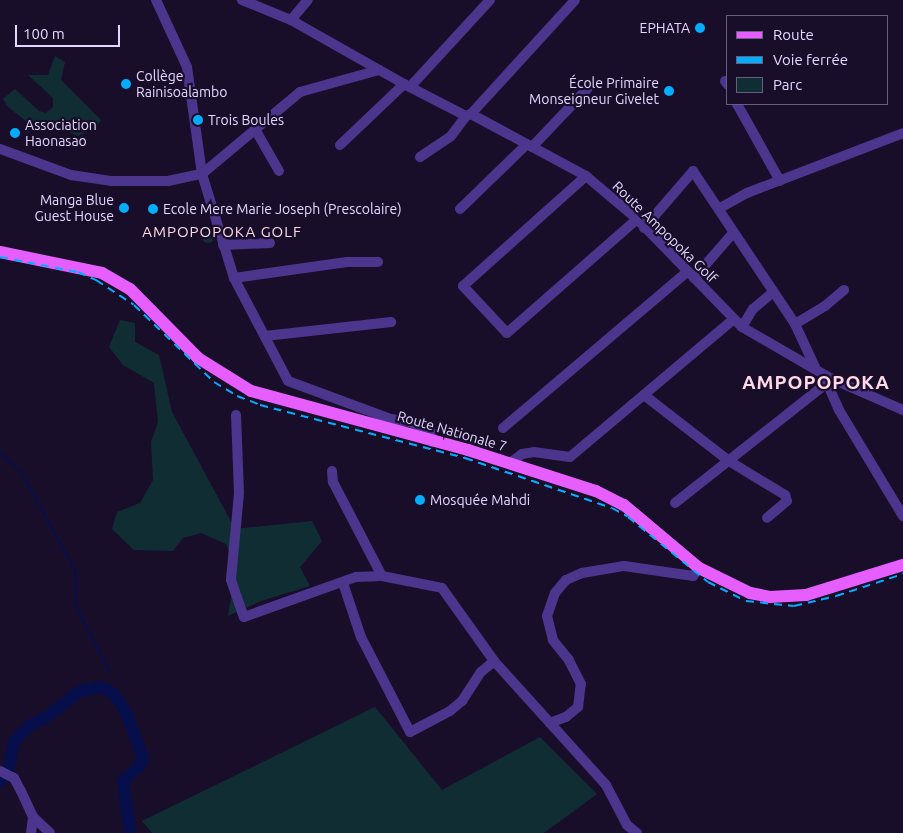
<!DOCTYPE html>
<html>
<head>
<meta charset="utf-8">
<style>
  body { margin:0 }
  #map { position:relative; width:903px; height:833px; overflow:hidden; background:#190e2a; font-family:Ubuntu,sans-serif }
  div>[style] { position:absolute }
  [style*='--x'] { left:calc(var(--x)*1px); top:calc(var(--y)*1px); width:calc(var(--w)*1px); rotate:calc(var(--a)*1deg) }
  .green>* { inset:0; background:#102d34 }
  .round { border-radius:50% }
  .stream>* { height:2px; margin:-1px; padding:0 1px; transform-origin:1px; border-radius:1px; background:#060f4b }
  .river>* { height:12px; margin:-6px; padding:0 6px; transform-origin:6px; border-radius:6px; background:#060f4b }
  .minor>* { height:10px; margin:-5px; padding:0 5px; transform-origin:5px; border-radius:5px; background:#4c358d }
  .major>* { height:12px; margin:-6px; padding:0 6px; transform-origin:6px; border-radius:6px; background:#e75eff }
  .rail>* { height:2px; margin-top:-1px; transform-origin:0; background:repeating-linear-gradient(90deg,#03adff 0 8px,transparent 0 14px) }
  .dots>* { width:14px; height:14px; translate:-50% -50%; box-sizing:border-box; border:2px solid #190e2a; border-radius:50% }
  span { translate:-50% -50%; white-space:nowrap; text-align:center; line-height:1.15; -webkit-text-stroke:4.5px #190e2a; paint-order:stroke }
  .poi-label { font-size:14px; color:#e4d7ff }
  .right { translate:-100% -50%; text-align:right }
  .left { translate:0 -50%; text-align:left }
  .street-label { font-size:14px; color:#e4d7ff }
  .neighbourhood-label { font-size:15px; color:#ffd9e8; letter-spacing:1px }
  .district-label { font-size:19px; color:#ffd9e8; font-weight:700; letter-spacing:1px }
  .legend { position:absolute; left:726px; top:15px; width:162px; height:90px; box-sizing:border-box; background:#190e2a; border:1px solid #6a5e7f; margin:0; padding:6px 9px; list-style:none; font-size:15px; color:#e4d7ff }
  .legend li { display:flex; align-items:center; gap:10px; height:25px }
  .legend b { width:25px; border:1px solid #6a5e7f }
  .scale { position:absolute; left:15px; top:25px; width:105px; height:22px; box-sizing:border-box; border:2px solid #e4d7ff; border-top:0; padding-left:6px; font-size:15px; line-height:18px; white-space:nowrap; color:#e4d7ff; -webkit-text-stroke:4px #190e2a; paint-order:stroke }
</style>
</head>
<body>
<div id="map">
  <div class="green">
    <div style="clip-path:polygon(55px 56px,65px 62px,61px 80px,101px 120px,96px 128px,78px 136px,52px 125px,30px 124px,8px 107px,3px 99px,15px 89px,39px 111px,46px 113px,53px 107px,53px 98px,28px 75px,48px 75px)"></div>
    <div class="round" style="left:202px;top:231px;width:12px;height:12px"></div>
    <div style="clip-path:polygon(120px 320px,135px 323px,135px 342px,159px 355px,172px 412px,235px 529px,312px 521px,322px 541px,300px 567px,310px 586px,261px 601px,228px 616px,236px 569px,226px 544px,201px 533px,183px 538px,173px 551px,134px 550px,112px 529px,117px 512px,140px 503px,153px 480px,151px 442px,158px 422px,154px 383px,123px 365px,109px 347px)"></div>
    <div style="clip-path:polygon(375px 707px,442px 790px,540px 737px,597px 794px,544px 833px,152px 833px,142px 821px)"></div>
  </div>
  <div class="stream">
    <div style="--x:0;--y:452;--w:29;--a:44"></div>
    <div style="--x:21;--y:472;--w:112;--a:61.1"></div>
    <div style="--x:75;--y:570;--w:37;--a:88"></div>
    <div style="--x:76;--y:607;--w:73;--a:62.4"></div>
  </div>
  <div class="river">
    <div style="--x:0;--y:782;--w:14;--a:-54"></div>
    <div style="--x:8;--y:771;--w:30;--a:-78"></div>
    <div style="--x:14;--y:742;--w:22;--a:-47"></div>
    <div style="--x:29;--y:726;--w:18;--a:-27"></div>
    <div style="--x:45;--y:718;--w:44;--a:-37.6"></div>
    <div style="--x:80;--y:691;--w:21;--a:-11"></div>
    <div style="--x:101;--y:687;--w:13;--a:27"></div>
    <div style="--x:113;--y:693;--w:21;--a:55"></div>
    <div style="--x:125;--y:710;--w:51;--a:69.4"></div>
    <div style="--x:143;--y:758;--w:9;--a:111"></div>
    <div style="--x:140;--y:766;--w:23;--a:139"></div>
    <div style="--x:123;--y:781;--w:52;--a:82.3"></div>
  </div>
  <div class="minor">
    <div style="--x:156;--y:0;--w:74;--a:65.2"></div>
    <div style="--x:187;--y:67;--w:108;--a:82"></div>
    <div style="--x:202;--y:174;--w:109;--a:72.9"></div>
    <div style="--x:234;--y:278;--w:116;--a:62.3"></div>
    <div style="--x:288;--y:381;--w:110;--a:20.3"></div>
    <div style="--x:391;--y:419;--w:19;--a:9"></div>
    <div style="--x:410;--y:422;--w:23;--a:25"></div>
    <div style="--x:431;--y:432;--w:10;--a:84"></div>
    <div style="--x:242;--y:0;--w:53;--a:22.2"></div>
    <div style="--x:291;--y:20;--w:130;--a:29.5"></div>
    <div style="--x:404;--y:84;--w:70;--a:27.3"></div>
    <div style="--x:466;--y:116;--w:5;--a:-22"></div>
    <div style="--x:471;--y:114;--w:131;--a:28.3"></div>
    <div style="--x:586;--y:176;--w:67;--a:40.1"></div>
    <div style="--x:637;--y:219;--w:151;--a:45.8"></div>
    <div style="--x:742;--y:327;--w:102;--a:30.1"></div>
    <div style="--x:830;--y:378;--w:80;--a:23.7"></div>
    <div style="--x:291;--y:20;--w:26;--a:-50"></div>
    <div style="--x:725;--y:81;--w:4;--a:56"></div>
    <div style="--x:410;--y:87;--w:118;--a:-47.4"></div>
    <div style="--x:737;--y:104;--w:88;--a:60.8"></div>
    <div style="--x:471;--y:114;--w:154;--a:-47.6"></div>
    <div style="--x:256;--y:131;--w:46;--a:60.1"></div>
    <div style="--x:340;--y:145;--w:88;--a:-43.6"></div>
    <div style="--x:532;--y:147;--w:81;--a:-46.5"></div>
    <div style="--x:0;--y:149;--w:76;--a:20.1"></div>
    <div style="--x:71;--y:175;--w:40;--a:8.5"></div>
    <div style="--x:111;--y:181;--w:57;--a:0"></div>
    <div style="--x:168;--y:181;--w:35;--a:-12"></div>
    <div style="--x:202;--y:174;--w:128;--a:-39.9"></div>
    <div style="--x:300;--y:92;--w:82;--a:-15.6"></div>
    <div style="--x:420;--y:157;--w:37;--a:-34"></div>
    <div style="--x:451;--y:136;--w:25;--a:-53"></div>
    <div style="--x:586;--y:176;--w:165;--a:138.2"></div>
    <div style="--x:463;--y:286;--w:64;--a:46.9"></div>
    <div style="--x:507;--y:333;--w:173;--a:-41.2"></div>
    <div style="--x:720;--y:208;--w:31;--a:-29"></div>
    <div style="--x:747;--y:193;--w:167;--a:-21"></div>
    <div style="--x:460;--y:209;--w:93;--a:-44.1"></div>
    <div style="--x:644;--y:228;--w:75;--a:-49.3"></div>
    <div style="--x:693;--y:171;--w:184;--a:56.3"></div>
    <div style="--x:795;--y:324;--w:47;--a:65.1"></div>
    <div style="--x:223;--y:245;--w:47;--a:-2.4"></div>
    <div style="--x:234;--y:278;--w:114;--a:-8.1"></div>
    <div style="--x:347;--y:262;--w:31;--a:0"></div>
    <div style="--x:694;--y:278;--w:60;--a:-49.1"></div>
    <div style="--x:795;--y:324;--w:35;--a:-31"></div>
    <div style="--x:825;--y:306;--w:25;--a:-40"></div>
    <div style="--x:742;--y:327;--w:21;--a:-59"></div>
    <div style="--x:753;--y:309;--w:26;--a:-40"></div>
    <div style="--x:265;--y:336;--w:127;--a:-6.3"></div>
    <div style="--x:829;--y:379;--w:4;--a:117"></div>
    <div style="--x:827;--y:383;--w:30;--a:66"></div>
    <div style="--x:839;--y:410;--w:124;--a:58.9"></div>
    <div style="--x:644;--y:395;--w:108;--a:37.8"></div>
    <div style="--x:729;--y:461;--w:66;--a:31.3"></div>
    <div style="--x:785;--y:495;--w:6;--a:72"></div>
    <div style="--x:787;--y:501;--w:26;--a:140"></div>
    <div style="--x:236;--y:415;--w:78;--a:87.8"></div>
    <div style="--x:239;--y:493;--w:87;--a:95.3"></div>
    <div style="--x:231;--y:580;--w:39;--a:71"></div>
    <div style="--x:244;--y:617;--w:119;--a:-19.7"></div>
    <div style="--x:356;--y:577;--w:26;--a:-2"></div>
    <div style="--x:382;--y:576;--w:61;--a:11.3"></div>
    <div style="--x:442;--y:588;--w:90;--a:54.5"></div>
    <div style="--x:494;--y:661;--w:167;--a:47.9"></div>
    <div style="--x:606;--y:785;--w:45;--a:62.3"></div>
    <div style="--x:627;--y:825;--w:13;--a:39"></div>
    <div style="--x:503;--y:428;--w:241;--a:-40.3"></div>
    <div style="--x:510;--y:463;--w:15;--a:-37"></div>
    <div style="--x:522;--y:454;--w:12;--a:-9"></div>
    <div style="--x:534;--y:452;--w:36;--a:8"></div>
    <div style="--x:570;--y:457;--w:214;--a:-40.1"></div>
    <div style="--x:332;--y:471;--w:11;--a:85"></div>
    <div style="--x:333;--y:482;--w:106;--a:62.5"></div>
    <div style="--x:675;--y:503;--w:194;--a:-38.3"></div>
    <div style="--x:343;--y:583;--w:57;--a:71.6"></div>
    <div style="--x:361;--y:637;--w:107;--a:62.7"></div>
    <div style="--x:410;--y:732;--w:45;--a:-27.7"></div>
    <div style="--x:450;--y:711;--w:16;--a:-40"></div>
    <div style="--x:462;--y:701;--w:35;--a:-57"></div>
    <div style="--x:481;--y:672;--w:17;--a:-40"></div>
    <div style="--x:550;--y:723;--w:17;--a:-21"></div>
    <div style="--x:566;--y:717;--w:16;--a:-40"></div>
    <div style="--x:578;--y:707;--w:23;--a:-83"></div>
    <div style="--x:581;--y:684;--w:27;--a:-117"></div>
    <div style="--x:569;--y:660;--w:26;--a:-129"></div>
    <div style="--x:553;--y:640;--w:25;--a:-104"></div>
    <div style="--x:547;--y:616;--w:24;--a:-71"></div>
    <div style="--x:555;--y:593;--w:17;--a:-50"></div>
    <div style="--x:566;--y:580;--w:17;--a:-24"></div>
    <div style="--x:582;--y:573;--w:43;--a:-9.5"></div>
    <div style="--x:624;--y:566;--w:70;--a:8.2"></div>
    <div style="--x:693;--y:576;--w:10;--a:-53"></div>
    <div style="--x:0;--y:771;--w:16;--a:27"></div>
    <div style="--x:14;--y:778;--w:15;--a:62"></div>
    <div style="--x:21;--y:791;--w:29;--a:65"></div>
    <div style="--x:33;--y:817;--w:16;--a:97"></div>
    <div style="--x:33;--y:817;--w:23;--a:43"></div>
  </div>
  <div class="major">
    <div style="--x:0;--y:252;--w:104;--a:11.6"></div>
    <div style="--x:102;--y:273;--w:32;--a:30"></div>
    <div style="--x:130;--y:289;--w:97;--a:45.4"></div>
    <div style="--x:198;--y:358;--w:62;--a:31.9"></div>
    <div style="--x:251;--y:391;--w:225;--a:15.2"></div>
    <div style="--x:468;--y:450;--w:134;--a:17.8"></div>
    <div style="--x:596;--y:491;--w:31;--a:27"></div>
    <div style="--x:624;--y:505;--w:98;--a:40"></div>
    <div style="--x:699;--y:568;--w:57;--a:26.1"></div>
    <div style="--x:750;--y:593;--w:20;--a:11"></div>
    <div style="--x:770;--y:597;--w:36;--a:-3"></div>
    <div style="--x:806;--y:595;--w:102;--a:-17.2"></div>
  </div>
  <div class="rail">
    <div style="--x:0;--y:257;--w:79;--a:10.9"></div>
    <div style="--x:78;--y:272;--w:20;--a:24"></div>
    <div style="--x:96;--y:280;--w:45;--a:33.3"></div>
    <div style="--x:134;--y:305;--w:111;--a:43.9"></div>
    <div style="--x:214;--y:382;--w:27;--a:31"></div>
    <div style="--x:237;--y:396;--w:25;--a:21"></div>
    <div style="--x:260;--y:405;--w:212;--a:14.5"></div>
    <div style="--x:465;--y:458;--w:155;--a:18.8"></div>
    <div style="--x:612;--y:508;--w:18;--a:29"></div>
    <div style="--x:628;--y:517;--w:103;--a:39.1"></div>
    <div style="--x:708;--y:582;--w:42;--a:26.6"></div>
    <div style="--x:746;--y:601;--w:48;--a:5.9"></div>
    <div style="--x:794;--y:606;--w:43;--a:-13.4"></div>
    <div style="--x:836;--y:596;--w:71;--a:-18.2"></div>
  </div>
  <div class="dots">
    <div style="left:700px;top:28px;background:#03adff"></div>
    <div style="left:126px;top:84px;background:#03adff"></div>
    <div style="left:669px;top:91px;background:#03adff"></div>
    <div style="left:198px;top:120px;background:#03adff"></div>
    <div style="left:15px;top:133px;background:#03adff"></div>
    <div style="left:124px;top:208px;background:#03adff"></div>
    <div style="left:153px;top:209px;background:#03adff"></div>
    <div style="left:420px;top:500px;background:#03adff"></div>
  </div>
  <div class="poi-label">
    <span class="right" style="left:690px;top:28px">EPHATA</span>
    <span class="left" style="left:136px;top:84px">Collège<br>Rainisoalambo</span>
    <span class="right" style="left:659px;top:91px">École Primaire<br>Monseigneur Givelet</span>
    <span class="left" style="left:208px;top:120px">Trois Boules</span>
    <span class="left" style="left:25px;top:133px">Association<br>Haonasao</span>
    <span class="right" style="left:114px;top:208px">Manga Blue<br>Guest House</span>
    <span class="left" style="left:163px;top:209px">Ecole Mere Marie Joseph (Prescolaire)</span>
    <span class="left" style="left:430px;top:500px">Mosquée Mahdi</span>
  </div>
  <div class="street-label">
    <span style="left:665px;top:232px;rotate:44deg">Route Ampopoka Golf</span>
    <span style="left:452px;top:431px;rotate:16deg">Route Nationale 7</span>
  </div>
  <div class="neighbourhood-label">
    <span style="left:222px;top:232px">AMPOPOPOKA GOLF</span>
  </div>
  <div class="district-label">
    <span style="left:816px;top:383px">AMPOPOPOKA</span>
  </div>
  <ul class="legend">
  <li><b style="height:6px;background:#e75eff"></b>Route</li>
  <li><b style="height:6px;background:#03adff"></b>Voie ferrée</li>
  <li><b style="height:14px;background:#102d34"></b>Parc</li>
  </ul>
  <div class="scale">100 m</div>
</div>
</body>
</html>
